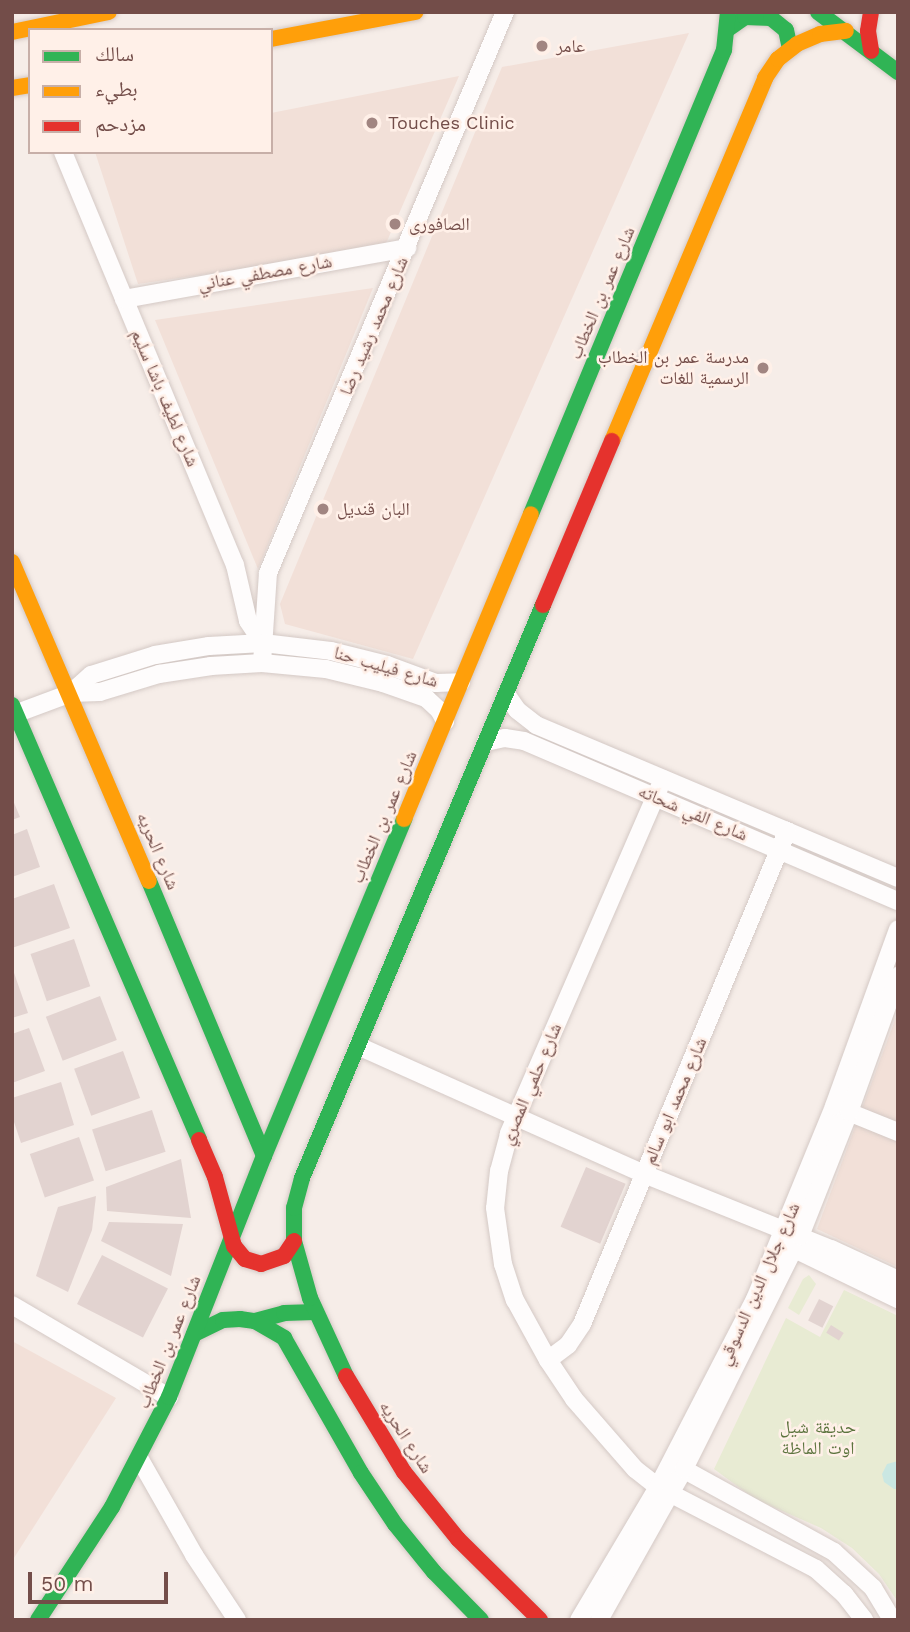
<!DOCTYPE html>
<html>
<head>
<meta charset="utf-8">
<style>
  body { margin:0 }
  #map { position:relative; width:910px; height:1632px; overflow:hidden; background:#f6ede8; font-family:"Work Sans","Noto Naskh Arabic",sans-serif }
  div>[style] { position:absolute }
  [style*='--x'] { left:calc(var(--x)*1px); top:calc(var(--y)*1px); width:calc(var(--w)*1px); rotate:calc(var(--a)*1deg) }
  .residential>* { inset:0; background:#f2e0d8 }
  .green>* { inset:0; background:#e8ebd3 }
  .water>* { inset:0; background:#cae7e2 }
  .building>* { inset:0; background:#e2d3d0; transform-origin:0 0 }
  .roads { filter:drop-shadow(0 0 2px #d4c9c5) drop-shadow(0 0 2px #d4c9c5) }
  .street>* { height:18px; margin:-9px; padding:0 9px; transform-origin:9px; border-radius:9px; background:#fefcfc }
  .fast>* { height:16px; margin:-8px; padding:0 8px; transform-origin:8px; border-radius:8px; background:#30b455 }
  .slow>* { height:16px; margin:-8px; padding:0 8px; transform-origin:8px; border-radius:8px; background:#ff9f0a }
  .jam>* { height:16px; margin:-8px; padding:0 8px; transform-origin:8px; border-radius:8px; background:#e5322d }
  .dots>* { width:19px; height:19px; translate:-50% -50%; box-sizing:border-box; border:4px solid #fff0e8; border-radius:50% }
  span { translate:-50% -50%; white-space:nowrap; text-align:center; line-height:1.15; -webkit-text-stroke:5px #fff0e8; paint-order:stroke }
  .poi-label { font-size:18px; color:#734d49 }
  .left { translate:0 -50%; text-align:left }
  .right { translate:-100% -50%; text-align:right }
  .street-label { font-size:18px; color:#734d49 }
  .park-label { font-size:18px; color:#5c743e }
  .frame { position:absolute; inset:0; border:14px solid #734d49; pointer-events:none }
  .legend { position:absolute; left:28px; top:28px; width:245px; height:126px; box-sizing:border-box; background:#fff0e8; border:2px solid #c7afa8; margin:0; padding:9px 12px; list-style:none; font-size:21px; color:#734d49 }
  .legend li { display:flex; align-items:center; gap:14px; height:35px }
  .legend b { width:35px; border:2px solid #c7afa8 }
  .scale { position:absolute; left:28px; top:1572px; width:140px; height:32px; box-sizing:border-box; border:4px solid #734d49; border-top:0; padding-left:9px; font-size:21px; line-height:24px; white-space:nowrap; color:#734d49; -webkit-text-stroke:5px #fff0e8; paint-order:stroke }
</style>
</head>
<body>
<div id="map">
  <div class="residential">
    <div style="clip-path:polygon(689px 33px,413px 659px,285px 624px,280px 604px,502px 67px)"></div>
    <div style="clip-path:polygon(459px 76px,384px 248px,138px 284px,95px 152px,271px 152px,271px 113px)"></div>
    <div style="clip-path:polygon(373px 288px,258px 569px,155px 320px)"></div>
    <div style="clip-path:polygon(898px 1012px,898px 1267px,817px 1229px)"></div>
    <div style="clip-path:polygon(12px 1341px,116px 1398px,12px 1561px)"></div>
  </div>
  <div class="green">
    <div style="clip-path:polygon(809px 1275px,816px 1284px,799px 1315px,788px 1308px,803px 1279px)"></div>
    <div style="clip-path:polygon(844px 1290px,898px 1316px,898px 1602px,879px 1574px,852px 1548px,821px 1528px,755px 1499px,714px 1469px,786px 1318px,820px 1337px)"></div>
  </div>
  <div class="water">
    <div style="clip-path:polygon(898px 1461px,898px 1489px,894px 1489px,884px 1482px,882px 1474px,887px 1464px)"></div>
  </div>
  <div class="building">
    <div style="clip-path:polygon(12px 798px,20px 817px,12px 820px)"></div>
    <div style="clip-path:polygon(27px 829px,40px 867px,12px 877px,12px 835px)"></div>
    <div style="clip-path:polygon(54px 884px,70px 928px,12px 948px,12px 899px)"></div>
    <div style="left:74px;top:939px;width:50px;height:46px;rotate:71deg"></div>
    <div style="clip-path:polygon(12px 967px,28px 1013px,12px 1018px)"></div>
    <div style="left:100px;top:996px;width:47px;height:58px;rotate:69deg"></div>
    <div style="clip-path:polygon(29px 1028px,45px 1071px,12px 1083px,12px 1034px)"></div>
    <div style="left:123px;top:1051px;width:50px;height:52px;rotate:70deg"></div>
    <div style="clip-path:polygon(61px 1082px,74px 1125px,21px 1143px,12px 1116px,12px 1098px)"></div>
    <div style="left:152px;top:1110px;width:44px;height:63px;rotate:72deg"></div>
    <div style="left:79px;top:1137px;width:46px;height:52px;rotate:71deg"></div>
    <div style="clip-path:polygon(181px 1159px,191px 1218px,107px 1211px,106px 1187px)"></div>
    <div style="left:586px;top:1167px;width:43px;height:65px;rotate:23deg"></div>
    <div style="clip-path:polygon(96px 1196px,92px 1230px,68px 1292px,36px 1276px,58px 1207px)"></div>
    <div style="clip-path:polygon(109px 1222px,183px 1224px,171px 1276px,101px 1241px)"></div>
    <div style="left:102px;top:1255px;width:74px;height:55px;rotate:27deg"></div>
    <div style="left:819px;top:1299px;width:16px;height:24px;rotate:27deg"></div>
    <div style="left:831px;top:1325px;width:15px;height:9px;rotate:32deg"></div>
  </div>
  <div class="roads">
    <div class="street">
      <div style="--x:63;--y:152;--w:447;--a:67.4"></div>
      <div style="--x:235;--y:565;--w:57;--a:76.9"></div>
      <div style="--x:248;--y:621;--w:27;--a:56"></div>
      <div style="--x:124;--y:299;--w:288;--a:-10.2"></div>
      <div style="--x:262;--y:663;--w:90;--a:-86.2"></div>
      <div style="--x:268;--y:573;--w:609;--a:-67.1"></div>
      <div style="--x:71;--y:693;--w:27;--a:-42"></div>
      <div style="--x:91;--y:675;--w:67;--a:-17.4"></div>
      <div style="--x:155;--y:655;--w:55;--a:-9.5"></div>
      <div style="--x:209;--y:646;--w:54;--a:-3.2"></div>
      <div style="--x:263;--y:643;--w:68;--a:6.7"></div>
      <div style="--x:331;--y:651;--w:58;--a:14"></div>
      <div style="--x:387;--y:665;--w:52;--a:20.2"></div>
      <div style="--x:436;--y:683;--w:25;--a:-2"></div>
      <div style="--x:506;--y:694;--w:19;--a:55"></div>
      <div style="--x:517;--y:710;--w:24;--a:38"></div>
      <div style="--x:536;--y:725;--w:393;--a:22.9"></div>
      <div style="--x:12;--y:715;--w:63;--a:-20.4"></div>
      <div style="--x:71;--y:693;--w:29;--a:-2"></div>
      <div style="--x:100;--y:692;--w:62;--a:-17"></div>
      <div style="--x:159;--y:674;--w:53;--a:-8.7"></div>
      <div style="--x:211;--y:666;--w:51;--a:-3.4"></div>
      <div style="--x:262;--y:663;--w:64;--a:5.4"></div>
      <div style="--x:326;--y:669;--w:59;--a:13.8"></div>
      <div style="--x:383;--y:683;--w:46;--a:19.2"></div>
      <div style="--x:426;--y:698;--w:18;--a:43"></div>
      <div style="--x:439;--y:710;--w:13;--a:61"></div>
      <div style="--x:486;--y:742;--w:19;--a:-12"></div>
      <div style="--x:505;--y:738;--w:19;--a:9"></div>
      <div style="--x:524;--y:741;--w:407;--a:23.2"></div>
      <div style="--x:663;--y:779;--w:387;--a:113.5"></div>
      <div style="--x:509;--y:1134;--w:38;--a:105"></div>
      <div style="--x:499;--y:1171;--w:37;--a:96"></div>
      <div style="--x:495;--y:1208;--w:57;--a:81.9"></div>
      <div style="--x:503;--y:1264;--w:38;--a:72"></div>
      <div style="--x:515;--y:1300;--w:68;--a:61.2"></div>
      <div style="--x:548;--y:1360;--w:47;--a:56.3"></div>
      <div style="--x:574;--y:1399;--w:93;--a:48.9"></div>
      <div style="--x:635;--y:1469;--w:29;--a:38"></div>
      <div style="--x:658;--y:1487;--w:178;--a:27.4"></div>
      <div style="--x:816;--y:1569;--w:38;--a:42"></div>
      <div style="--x:844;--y:1594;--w:33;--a:52"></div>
      <div style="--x:358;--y:1046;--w:313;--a:24.1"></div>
      <div style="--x:644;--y:1174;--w:201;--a:21.9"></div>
      <div style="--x:831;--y:1249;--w:74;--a:24.8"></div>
      <div style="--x:841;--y:1109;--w:61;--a:22"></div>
      <div style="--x:784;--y:1244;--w:127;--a:25.8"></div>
      <div style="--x:12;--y:1305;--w:182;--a:30.4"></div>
      <div style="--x:548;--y:1360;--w:25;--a:-37"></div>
      <div style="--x:568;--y:1345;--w:25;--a:-56"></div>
      <div style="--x:582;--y:1324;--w:534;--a:-67.42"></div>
      <div style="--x:139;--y:1458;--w:112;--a:60.4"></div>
      <div style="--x:194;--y:1555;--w:78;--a:56.5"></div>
      <div style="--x:674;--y:1464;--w:183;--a:28.8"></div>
      <div style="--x:834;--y:1552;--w:53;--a:42.7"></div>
      <div style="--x:873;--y:1588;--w:37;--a:59"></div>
      <div style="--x:579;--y:1620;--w:155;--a:-59.3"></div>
      <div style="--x:658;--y:1487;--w:212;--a:-62.7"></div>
      <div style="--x:755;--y:1299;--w:209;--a:-67.7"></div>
      <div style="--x:834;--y:1106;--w:188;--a:-70.1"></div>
      <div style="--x:599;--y:1620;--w:173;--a:-60.6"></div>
      <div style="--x:684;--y:1469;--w:260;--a:-63.5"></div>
      <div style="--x:800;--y:1236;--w:133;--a:-68.4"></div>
      <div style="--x:849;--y:1112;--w:145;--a:-70.2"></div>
    </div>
    <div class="fast">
      <div style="--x:818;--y:12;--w:100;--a:36.9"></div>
      <div style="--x:728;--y:29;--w:21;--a:-35"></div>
      <div style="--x:745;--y:17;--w:26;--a:2"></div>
      <div style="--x:771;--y:18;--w:19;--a:39"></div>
      <div style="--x:786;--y:30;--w:19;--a:78"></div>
      <div style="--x:531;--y:514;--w:503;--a:-67.42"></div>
      <div style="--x:724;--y:50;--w:38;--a:-84"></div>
      <div style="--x:12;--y:705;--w:473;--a:66.7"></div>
      <div style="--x:149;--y:881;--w:298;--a:67.3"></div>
      <div style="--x:255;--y:1321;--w:30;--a:-15"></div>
      <div style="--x:284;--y:1313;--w:31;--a:-2"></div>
      <div style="--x:194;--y:1334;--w:32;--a:-26"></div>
      <div style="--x:223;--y:1320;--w:17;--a:-3"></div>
      <div style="--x:240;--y:1319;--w:15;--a:8"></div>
      <div style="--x:255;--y:1321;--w:34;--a:30"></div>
      <div style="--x:284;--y:1338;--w:155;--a:60.3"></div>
      <div style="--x:361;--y:1473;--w:61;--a:56.3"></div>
      <div style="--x:395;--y:1524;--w:62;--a:50.9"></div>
      <div style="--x:434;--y:1572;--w:67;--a:45.6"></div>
      <div style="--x:346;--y:1376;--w:86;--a:-114.8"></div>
      <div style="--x:310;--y:1298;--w:59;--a:-105.7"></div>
      <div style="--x:294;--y:1241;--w:33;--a:-90"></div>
      <div style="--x:294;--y:1208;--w:31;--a:-75"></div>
      <div style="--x:302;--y:1178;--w:622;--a:-67.19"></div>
      <div style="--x:38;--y:1620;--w:135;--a:-56.8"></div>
      <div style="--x:112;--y:1507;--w:124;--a:-62.6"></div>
      <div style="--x:169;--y:1397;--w:259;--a:-68.5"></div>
      <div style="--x:264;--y:1156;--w:365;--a:-67.4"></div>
    </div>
    <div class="slow">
      <div style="--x:12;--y:32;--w:99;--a:-11.7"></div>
      <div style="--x:271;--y:39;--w:147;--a:-10.6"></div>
      <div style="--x:12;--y:88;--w:18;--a:-9"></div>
      <div style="--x:612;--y:441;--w:394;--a:-67.1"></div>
      <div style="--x:765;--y:78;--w:23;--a:-56"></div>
      <div style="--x:778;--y:59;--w:24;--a:-38"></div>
      <div style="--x:797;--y:44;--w:25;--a:-23"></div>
      <div style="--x:820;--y:34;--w:26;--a:-7"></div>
      <div style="--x:12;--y:562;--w:347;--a:66.8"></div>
      <div style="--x:404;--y:819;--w:330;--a:-67.4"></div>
    </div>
    <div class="jam">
      <div style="--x:871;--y:12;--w:19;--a:99"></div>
      <div style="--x:868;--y:31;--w:20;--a:81"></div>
      <div style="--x:543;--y:605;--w:178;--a:-67.2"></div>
      <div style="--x:199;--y:1140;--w:40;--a:66.6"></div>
      <div style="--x:215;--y:1177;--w:72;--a:74.6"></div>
      <div style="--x:234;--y:1246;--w:17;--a:50"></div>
      <div style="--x:245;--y:1259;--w:17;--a:17"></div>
      <div style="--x:261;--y:1264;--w:24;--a:-19"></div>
      <div style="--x:284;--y:1256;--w:18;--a:-56"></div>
      <div style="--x:346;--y:1376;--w:112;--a:58.9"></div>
      <div style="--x:404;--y:1472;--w:86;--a:51.1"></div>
      <div style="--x:458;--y:1539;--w:115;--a:44.6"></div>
    </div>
  </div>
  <div class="dots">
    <div style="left:542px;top:46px;background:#a18581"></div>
    <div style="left:372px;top:123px;background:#a18581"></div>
    <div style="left:395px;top:224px;background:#a18581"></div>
    <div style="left:763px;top:368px;background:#a18581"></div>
    <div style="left:323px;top:509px;background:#a18581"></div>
  </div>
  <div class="poi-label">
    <span class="left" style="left:556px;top:46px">عامر</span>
    <span class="left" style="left:388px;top:123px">Touches Clinic</span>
    <span class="left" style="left:409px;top:224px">الصافورى</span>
    <span class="right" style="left:749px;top:368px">مدرسة عمر بن الخطاب<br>الرسمية للغات</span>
    <span class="left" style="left:337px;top:509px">البان قنديل</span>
  </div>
  <div class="street-label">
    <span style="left:265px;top:273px;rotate:-10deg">شارع مصطفي عناني</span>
    <span style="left:602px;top:293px;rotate:-67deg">شارع عمر بن الخطاب</span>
    <span style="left:374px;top:326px;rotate:-67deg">شارع محمد رشيد رضا</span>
    <span style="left:165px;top:398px;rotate:67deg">شارع لطيف باشا سليم</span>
    <span style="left:386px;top:667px;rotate:16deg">شارع فيليب حنا</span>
    <span style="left:693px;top:813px;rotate:23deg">شارع الفي شحاته</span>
    <span style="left:384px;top:817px;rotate:-67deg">شارع عمر بن الخطاب</span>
    <span style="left:158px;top:851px;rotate:67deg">شارع الحريه</span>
    <span style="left:531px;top:1084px;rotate:-67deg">شارع حلمي المصري</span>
    <span style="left:675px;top:1101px;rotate:-67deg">شارع محمد ابو سالم</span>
    <span style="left:759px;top:1284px;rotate:-66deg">شارع جلال الدين الدسوقي</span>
    <span style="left:169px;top:1342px;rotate:-68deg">شارع عمر بن الخطاب</span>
    <span style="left:406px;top:1437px;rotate:57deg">شارع الحريه</span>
  </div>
  <div class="park-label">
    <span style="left:818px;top:1438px">حديقة شيل<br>اوت الماظة</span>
  </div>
  <div class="frame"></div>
  <ul class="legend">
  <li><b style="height:9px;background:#30b455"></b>سالك</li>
  <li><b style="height:9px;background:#ff9f0a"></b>بطيء</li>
  <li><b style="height:9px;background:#e5322d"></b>مزدحم</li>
  </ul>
  <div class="scale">50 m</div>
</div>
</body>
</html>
